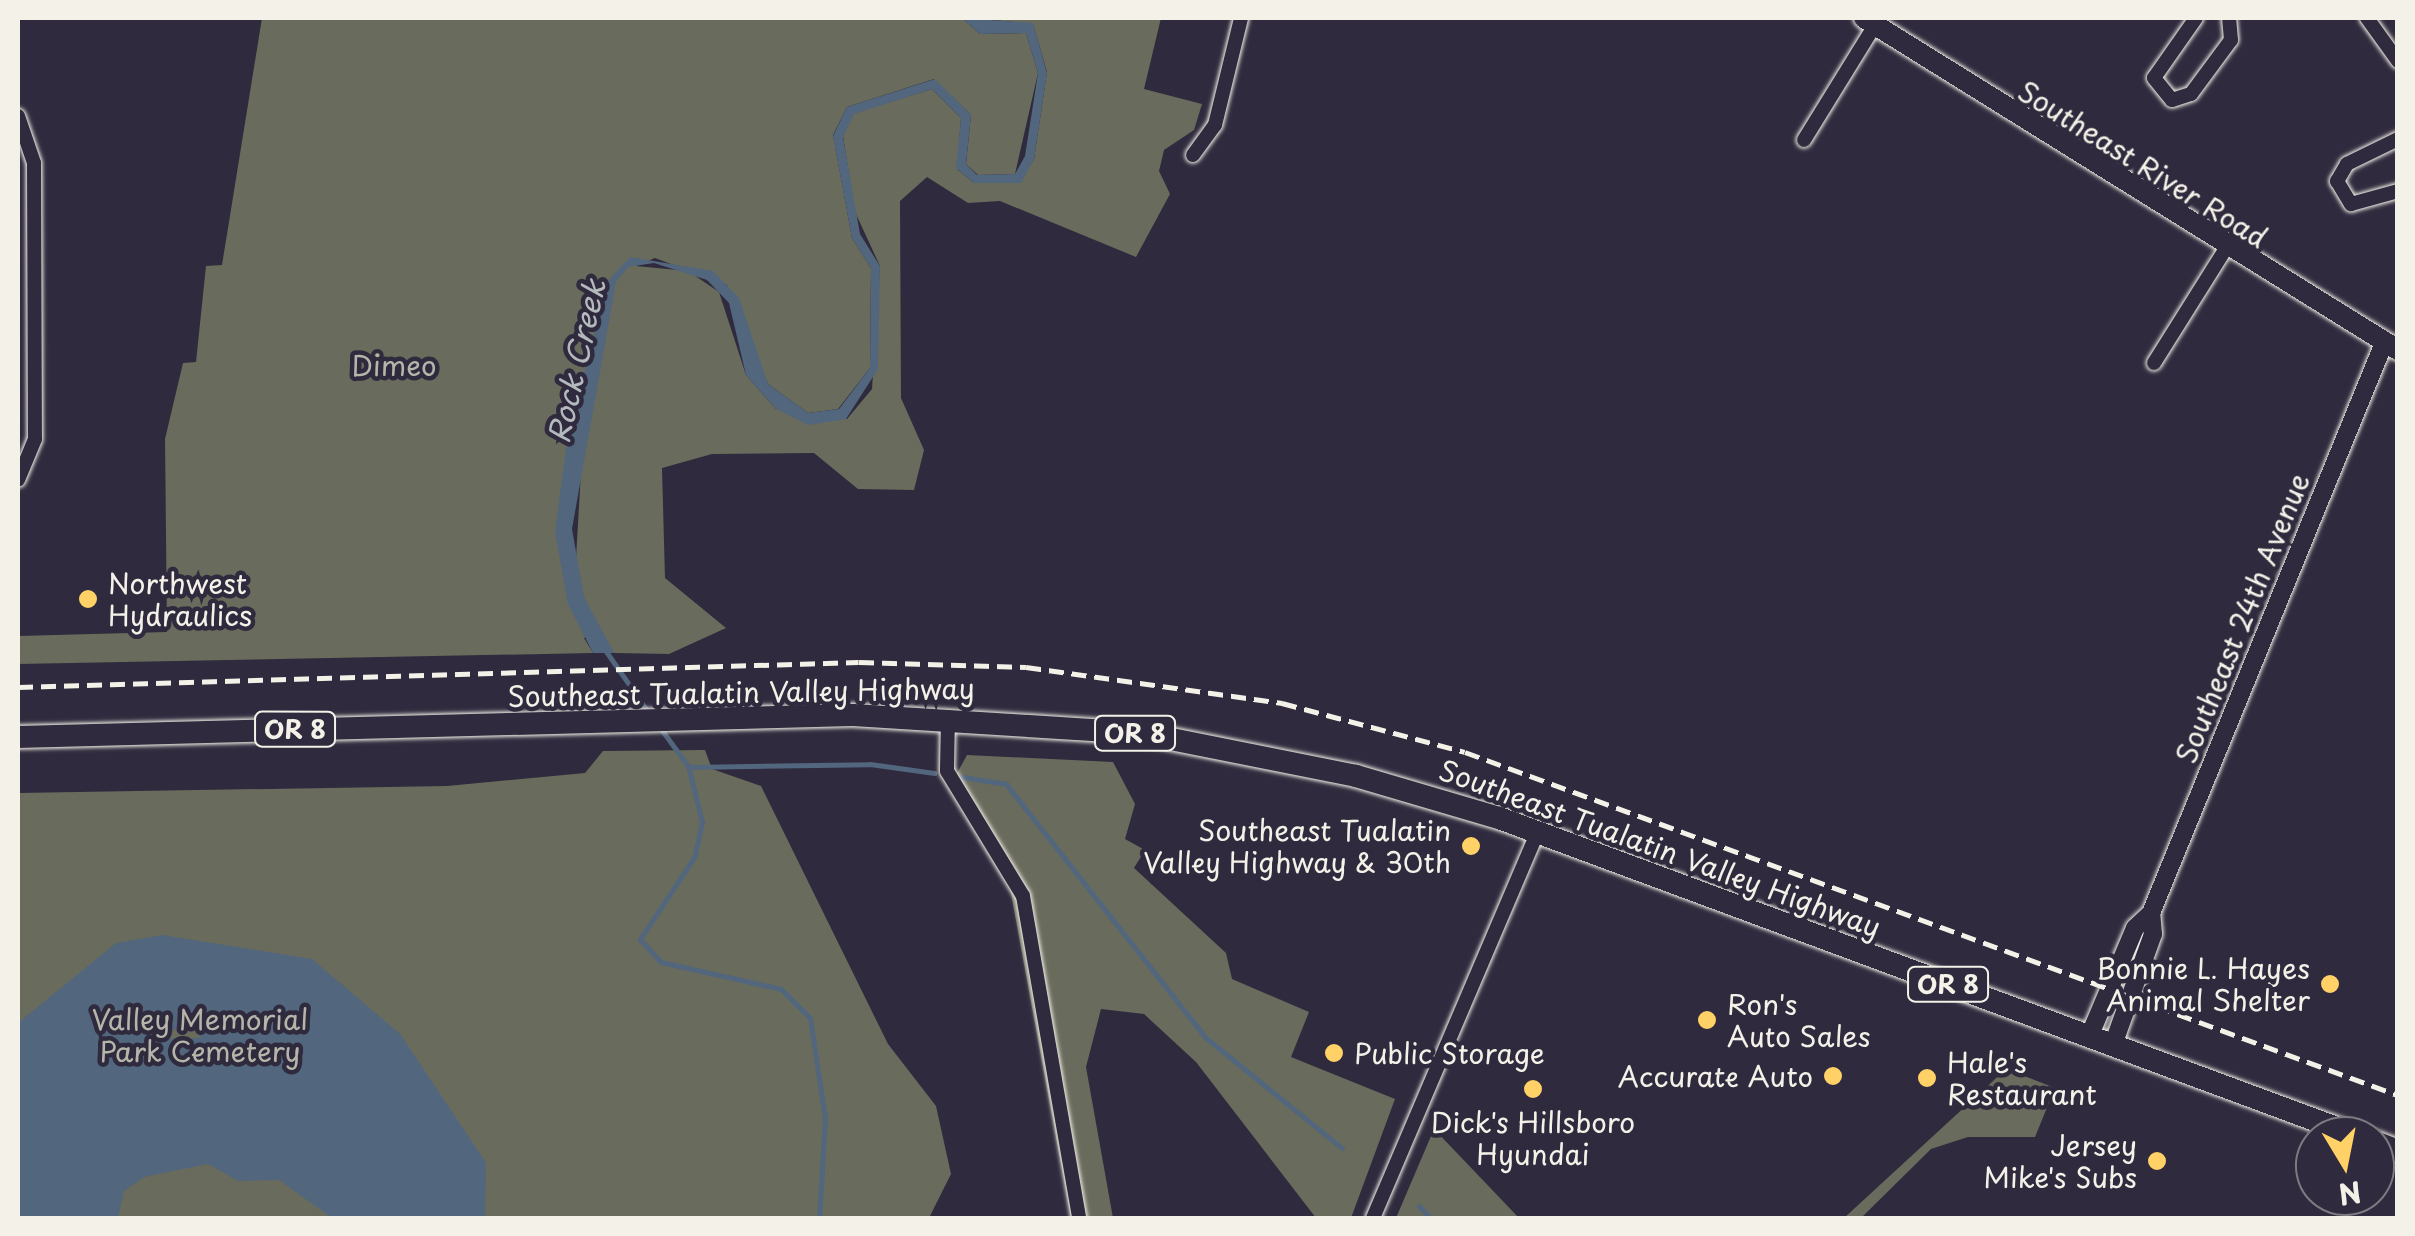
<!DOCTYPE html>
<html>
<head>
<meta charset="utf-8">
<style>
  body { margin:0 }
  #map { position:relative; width:2415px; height:1236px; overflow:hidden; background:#2f2a3d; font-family:"Playpen Sans",sans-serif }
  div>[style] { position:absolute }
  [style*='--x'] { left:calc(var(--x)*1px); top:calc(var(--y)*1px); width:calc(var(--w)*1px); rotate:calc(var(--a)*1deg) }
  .green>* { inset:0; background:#696b5c }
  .water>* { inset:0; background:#52667d }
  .stream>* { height:5px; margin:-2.5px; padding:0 2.5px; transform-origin:2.5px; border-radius:2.5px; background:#52667d }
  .roads { filter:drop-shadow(0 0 2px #f4f1e8) drop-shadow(0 0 2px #f4f1e8) }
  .minor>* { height:14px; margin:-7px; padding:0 7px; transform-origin:7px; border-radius:7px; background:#2f2a3d }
  .tertiary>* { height:18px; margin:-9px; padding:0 9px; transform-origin:9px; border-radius:9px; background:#2f2a3d }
  .secondary>* { height:20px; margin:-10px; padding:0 10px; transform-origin:10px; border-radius:10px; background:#2f2a3d }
  .primary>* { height:22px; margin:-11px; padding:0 11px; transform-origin:11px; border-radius:11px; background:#2f2a3d }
  .rail>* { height:5px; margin-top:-2.5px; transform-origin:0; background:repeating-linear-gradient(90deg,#f4f1e8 0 15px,transparent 0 23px) }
  .dots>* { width:28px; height:28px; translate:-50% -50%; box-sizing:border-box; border:5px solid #2f2a3d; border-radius:50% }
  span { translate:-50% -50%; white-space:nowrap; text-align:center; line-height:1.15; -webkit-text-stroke:9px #2f2a3d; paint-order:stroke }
  .shield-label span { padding:2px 8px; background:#2f2a3d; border:2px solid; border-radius:8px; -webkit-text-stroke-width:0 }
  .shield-label { font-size:25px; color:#f4f1e8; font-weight:700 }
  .street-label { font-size:28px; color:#f4f1e8 }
  .park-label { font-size:28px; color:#b5b5a9 }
  .poi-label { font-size:28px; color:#f4f1e8 }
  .left { translate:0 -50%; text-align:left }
  .right { translate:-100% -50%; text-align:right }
  .water-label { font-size:30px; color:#b3b9bd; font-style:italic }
  .frame { position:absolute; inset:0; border:20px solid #f4f1e8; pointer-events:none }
  .north { position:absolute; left:2295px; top:1116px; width:100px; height:100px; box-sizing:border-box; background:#2f2a3d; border:2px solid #7e7a81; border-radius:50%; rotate:170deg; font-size:28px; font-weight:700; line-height:40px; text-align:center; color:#f4f1e8 }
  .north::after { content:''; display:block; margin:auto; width:35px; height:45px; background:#ffd166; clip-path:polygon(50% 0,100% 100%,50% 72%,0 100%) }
</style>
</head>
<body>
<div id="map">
  <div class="green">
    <div style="clip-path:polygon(evenodd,262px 18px,962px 18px,980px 34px,1026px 33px,1038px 73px,1015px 174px,978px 175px,966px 164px,971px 115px,934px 79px,847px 107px,833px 135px,852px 238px,871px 268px,870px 368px,838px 409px,808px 413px,768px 384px,727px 285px,655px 258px,636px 266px,688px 271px,719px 292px,746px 375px,776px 409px,847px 419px,872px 389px,880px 266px,855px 212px,843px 136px,854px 113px,932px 89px,961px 118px,957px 169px,974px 183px,1020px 183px,1034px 159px,1047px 72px,1033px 24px,972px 18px,1161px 18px,1144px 89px,1202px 104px,1194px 130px,1164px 150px,1159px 171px,1170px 194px,1136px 257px,1000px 201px,968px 203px,927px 177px,900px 201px,901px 398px,924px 450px,914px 490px,858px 489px,814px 453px,712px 454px,662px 468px,665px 578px,726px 628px,669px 654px,614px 653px,598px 629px,584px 638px,593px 653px,18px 664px,18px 636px,167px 632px,165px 439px,183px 363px,196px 362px,206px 266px,222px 265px,262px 18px,613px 291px,583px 437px,576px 558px,564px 512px,613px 291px)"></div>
    <div style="clip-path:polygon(705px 750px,712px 769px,761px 786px,888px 1044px,936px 1106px,951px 1174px,929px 1218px,18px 1218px,18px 793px,447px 786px,585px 773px,603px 751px)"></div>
    <div style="clip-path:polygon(967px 755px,1113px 762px,1135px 804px,1125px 839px,1145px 850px,1134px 868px,1226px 953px,1232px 979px,1309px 1012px,1291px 1057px,1395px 1099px,1351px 1218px,1316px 1218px,1196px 1062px,1144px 1014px,1101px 1009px,1086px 1067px,1113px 1218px,1071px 1218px,1005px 861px,950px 786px)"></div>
    <div style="clip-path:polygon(2006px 1069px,2055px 1088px,2035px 1137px,1968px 1137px,1931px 1149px,1861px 1218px,1844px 1218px)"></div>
    <div style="clip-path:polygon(1434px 1129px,1519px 1218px,1396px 1218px)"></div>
  </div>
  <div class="water">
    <div style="clip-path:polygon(962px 18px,1033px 23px,1047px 73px,1034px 159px,1021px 183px,974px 183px,956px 168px,961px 118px,932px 89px,854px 114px,843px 137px,860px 234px,880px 266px,878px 369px,846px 419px,808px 425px,776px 409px,746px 375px,729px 303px,707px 280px,654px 263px,628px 267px,616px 282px,572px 529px,584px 597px,614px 653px,593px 653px,568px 604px,555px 532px,567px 441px,607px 282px,630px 257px,713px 271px,739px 298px,768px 384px,808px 413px,839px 409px,870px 368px,871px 268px,852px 238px,833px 136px,847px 107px,935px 79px,971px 115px,966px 164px,977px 175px,1015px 174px,1025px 156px,1038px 73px,1026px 33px,980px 34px)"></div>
    <div style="clip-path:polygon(evenodd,162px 935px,312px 959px,400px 1034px,486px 1163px,485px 1218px,332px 1218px,279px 1180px,238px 1181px,208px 1164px,144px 1177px,124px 1191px,118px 1218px,18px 1218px,18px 1023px,116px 943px,162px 935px,193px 1026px,201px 1038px,165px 1039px,171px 1030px,193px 1026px)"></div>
  </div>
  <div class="stream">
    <div style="--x:603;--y:647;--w:79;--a:55.3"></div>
    <div style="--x:661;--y:729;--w:46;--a:53.9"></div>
    <div style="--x:688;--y:766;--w:58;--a:76"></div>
    <div style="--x:702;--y:822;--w:35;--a:102"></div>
    <div style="--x:695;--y:856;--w:100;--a:123.5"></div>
    <div style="--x:640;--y:939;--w:31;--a:48"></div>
    <div style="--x:661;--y:962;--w:123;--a:12.7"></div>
    <div style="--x:781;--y:989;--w:41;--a:45"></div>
    <div style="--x:810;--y:1018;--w:101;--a:81.5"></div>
    <div style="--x:825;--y:1118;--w:100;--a:93.4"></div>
    <div style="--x:689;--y:767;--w:181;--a:-0.9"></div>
    <div style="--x:870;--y:764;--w:65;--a:8"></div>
    <div style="--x:962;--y:777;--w:45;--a:9"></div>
    <div style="--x:1006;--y:784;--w:323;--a:51.8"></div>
    <div style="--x:1206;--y:1038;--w:175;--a:39"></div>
    <div style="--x:1419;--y:1206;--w:16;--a:47"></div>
  </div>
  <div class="roads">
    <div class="minor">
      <div style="--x:2196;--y:18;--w:73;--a:125"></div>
      <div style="--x:2154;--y:78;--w:28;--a:51"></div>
      <div style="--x:2172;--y:100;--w:20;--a:-18"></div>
      <div style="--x:2191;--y:94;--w:67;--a:-53.5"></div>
      <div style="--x:2231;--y:40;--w:22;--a:-95"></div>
      <div style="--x:2367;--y:18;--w:53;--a:54.2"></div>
      <div style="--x:18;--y:116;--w:50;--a:71.2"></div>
      <div style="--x:34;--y:163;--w:276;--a:89.8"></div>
      <div style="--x:35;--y:439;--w:44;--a:112.5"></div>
      <div style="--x:2398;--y:139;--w:57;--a:153.9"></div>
      <div style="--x:2347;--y:164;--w:20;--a:120"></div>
      <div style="--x:2337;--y:181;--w:27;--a:59"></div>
      <div style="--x:2351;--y:204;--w:49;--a:-15.5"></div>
      <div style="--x:1804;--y:140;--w:135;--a:-58.3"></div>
      <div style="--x:1193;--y:155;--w:37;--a:-54"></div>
      <div style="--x:1215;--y:125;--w:110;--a:-76.3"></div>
      <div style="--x:2154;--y:363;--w:136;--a:-57.9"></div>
      <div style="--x:948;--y:717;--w:54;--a:91.1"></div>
      <div style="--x:947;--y:771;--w:146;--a:58.7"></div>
      <div style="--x:1023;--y:896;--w:327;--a:80.1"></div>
      <div style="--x:1373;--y:1218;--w:421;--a:-66.9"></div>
    </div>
    <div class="tertiary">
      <div style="--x:2089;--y:1037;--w:118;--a:-67.1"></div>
      <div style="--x:2135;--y:928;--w:22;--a:-43"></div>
      <div style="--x:2151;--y:913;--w:616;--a:-67.77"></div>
      <div style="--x:2113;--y:1045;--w:118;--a:-70.2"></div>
      <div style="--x:2153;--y:934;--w:21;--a:-95"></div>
    </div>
    <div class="secondary">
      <div style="--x:1864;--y:18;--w:629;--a:31.87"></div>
    </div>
    <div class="primary">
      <div style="--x:18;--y:737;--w:835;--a:-1.51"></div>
      <div style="--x:853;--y:715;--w:289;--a:3.6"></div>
      <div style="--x:1141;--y:733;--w:219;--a:11.3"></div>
      <div style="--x:1356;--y:776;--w:149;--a:16.4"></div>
      <div style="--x:1499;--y:818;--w:916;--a:20.31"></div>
      <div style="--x:2375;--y:1142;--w:25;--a:21"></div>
    </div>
  </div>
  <div class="rail">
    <div style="--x:18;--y:687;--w:841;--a:-1.7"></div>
    <div style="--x:859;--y:662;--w:167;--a:1.7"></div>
    <div style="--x:1026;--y:667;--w:259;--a:8"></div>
    <div style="--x:1282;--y:703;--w:189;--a:15"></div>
    <div style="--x:1465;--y:752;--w:994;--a:20.19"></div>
  </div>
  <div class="dots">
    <div style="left:88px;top:599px;background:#ffd166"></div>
    <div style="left:1471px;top:846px;background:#ffd166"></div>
    <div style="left:2330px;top:984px;background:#ffd166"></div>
    <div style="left:1707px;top:1020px;background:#ffd166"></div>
    <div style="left:1334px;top:1053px;background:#ffd166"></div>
    <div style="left:1833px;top:1076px;background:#ffd166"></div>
    <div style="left:1927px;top:1078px;background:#ffd166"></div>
    <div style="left:1533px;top:1089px;background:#ffd166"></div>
    <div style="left:2157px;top:1161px;background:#ffd166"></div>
  </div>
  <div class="shield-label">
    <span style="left:295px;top:729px">OR 8</span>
    <span style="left:1135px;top:733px">OR 8</span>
    <span style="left:1948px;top:984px">OR 8</span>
  </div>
  <div class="street-label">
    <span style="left:2143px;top:164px;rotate:32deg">Southeast River Road</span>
    <span style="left:2242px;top:618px;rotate:-68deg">Southeast 24th Avenue</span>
    <span style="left:741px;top:692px;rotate:-1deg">Southeast Tualatin Valley Highway</span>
    <span style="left:1660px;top:848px;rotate:20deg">Southeast Tualatin Valley Highway</span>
  </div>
  <div class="park-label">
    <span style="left:394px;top:365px">Dimeo</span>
    <span style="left:200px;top:1035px">Valley Memorial<br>Park Cemetery</span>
  </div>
  <div class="poi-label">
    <span class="left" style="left:108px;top:599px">Northwest<br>Hydraulics</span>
    <span class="right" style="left:1451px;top:846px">Southeast Tualatin<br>Valley Highway &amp; 30th</span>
    <span class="right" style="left:2310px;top:984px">Bonnie L. Hayes<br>Animal Shelter</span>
    <span class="left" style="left:1727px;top:1020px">Ron's<br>Auto Sales</span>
    <span class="left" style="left:1354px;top:1053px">Public Storage</span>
    <span class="left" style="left:1947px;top:1078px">Hale's<br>Restaurant</span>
    <span class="right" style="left:1813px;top:1076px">Accurate Auto</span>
    <span style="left:1533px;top:1138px">Dick's Hillsboro<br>Hyundai</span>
    <span class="right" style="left:2137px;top:1161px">Jersey<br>Mike's Subs</span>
  </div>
  <div class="water-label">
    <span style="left:576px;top:361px;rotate:-77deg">Rock Creek</span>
  </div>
  <div class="frame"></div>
  <div class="north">N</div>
</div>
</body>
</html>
